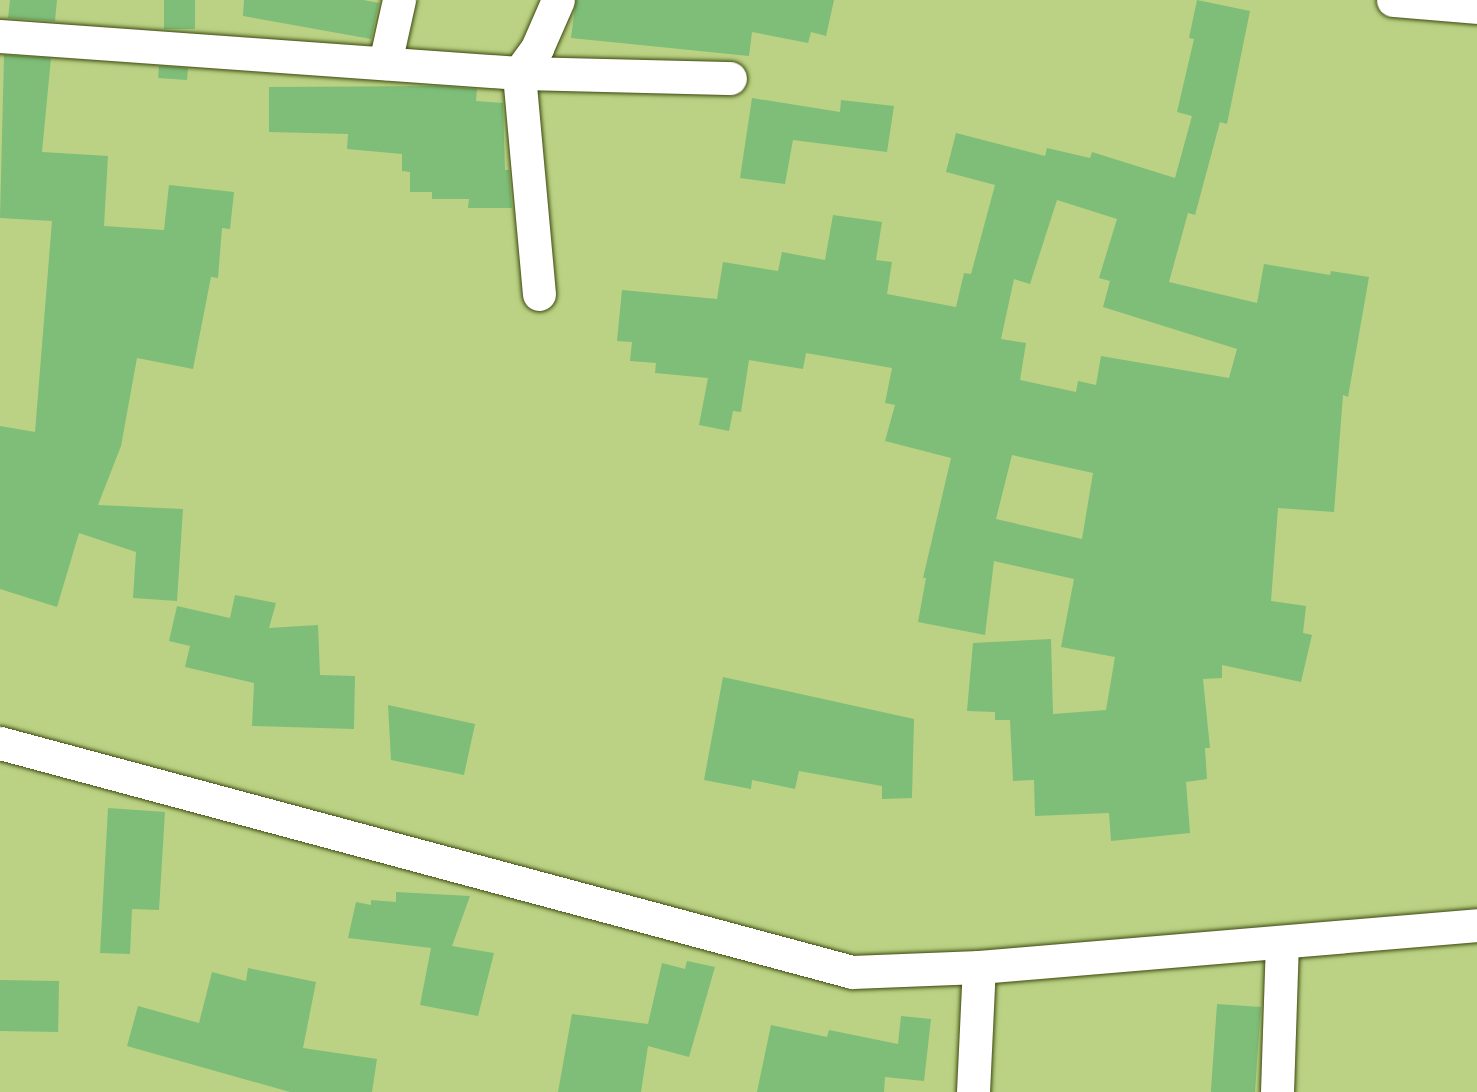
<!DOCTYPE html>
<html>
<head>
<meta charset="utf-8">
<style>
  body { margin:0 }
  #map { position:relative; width:1477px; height:1092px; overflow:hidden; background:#bbd284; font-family:Rubik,sans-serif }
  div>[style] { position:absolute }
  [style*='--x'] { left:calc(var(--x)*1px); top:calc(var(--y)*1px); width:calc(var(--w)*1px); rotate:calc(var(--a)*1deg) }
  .building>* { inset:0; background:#7ebe78; transform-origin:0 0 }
  .roads { filter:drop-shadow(0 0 2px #3c4a0f) drop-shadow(0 0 2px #3c4a0f) }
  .minor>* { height:33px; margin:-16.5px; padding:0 16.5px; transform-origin:16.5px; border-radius:16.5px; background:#fff }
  span { translate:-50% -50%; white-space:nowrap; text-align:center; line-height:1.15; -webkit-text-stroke:4.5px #c7df91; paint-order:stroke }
</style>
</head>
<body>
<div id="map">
  <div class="building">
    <div style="clip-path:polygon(10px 0,57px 0,55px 21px,8px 18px)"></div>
    <div style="left:164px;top:0;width:31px;height:29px"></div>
    <div style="clip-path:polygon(244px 0,363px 0,379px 3px,371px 39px,243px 16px)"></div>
    <div style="clip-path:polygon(576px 0,834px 0,826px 36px,811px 32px,808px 43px,752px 32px,749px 56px,571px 38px)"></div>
    <div style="clip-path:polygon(evenodd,1197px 0,1250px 11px,1227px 124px,1220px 122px,1195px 215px,1188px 213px,1169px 282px,1257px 303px,1264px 264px,1330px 275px,1331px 271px,1369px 277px,1348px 397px,1343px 395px,1334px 512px,1278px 508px,1271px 601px,1306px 606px,1303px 633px,1312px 635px,1301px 682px,1222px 665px,1222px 678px,1203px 679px,1210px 748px,1205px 748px,1207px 779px,1186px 782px,1190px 833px,1111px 841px,1109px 813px,1035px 816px,1034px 780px,1013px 781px,1010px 720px,995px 720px,995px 712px,967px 711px,973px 643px,1051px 639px,1053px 714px,1106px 710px,1115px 657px,1061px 647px,1074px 579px,994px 561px,985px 635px,918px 622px,926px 578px,923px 578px,951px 458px,885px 441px,895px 405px,885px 403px,892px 368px,806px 353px,803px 369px,749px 360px,741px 412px,733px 411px,729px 431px,699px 425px,708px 378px,655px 373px,656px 363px,630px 361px,632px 342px,617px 341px,622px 290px,717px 299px,723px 262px,778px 271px,782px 252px,825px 260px,833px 215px,882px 222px,876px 260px,892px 262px,887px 294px,956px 307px,964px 273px,971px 274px,995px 185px,946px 172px,956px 133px,1045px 156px,1047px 148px,1090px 158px,1092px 152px,1175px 178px,1192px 116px,1177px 112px,1194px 39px,1189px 38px,1197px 0,1057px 200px,1117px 219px,1099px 278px,1110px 281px,1103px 307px,1237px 349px,1229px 378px,1101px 356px,1096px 385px,1078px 381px,1076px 392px,1020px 380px,1026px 343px,1001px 339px,1014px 279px,1030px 284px,1057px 200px,1197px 0,1012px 455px,1093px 473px,1082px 539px,996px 519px,1012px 455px)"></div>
    <div style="clip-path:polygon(4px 55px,51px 58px,42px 152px,108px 156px,104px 226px,164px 230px,169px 185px,234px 192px,230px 229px,222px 228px,218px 278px,211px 277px,193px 369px,137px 358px,121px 446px,98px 505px,183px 509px,177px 601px,133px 598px,136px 552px,79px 533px,57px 607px,0 589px,0 426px,35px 432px,52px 221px,0 218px)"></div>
    <div style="left:159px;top:66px;width:29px;height:12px;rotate:4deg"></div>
    <div style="clip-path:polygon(439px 86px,477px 89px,476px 101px,503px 103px,505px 170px,509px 170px,512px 208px,468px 208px,469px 199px,432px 199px,432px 192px,410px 192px,410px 172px,402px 171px,402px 154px,347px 149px,348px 134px,269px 132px,269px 87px)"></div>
    <div style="clip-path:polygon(752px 98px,840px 112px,841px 100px,894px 106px,887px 152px,793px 140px,785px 184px,740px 178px)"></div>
    <div style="clip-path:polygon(235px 595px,276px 603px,269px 628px,318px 625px,320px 675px,355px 676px,354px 729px,252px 726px,254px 683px,185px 667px,190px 646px,169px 641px,177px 606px,230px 618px)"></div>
    <div style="clip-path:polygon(723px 677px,914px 719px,912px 798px,882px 799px,882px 786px,799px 771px,795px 789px,752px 780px,751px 789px,704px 780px)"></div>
    <div style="clip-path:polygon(388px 705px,475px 724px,464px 775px,391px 760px)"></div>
    <div style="clip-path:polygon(108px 808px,165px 812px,159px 910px,132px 909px,130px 954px,100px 953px)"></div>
    <div style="clip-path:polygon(396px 892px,470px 896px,452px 946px,494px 953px,478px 1016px,420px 1005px,431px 948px,348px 938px,356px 902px,371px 905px,371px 900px,396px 902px)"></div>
    <div style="clip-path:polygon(687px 961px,715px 967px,689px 1057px,648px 1046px,641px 1092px,558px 1092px,572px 1014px,648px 1024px,662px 963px,685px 969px)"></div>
    <div style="clip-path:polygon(248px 968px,316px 982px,303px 1048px,377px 1059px,372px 1092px,290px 1092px,127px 1046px,138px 1006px,199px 1023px,212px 972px,246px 981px)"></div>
    <div style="left:0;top:980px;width:59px;height:51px;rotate:1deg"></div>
    <div style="left:1217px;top:1004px;width:44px;height:88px;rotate:4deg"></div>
    <div style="clip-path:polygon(901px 1016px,931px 1019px,924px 1081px,885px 1077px,884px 1092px,757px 1092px,771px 1025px,827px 1037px,829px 1030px,898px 1044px)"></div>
  </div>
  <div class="roads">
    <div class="minor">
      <div style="--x:1393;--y:0;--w:84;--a:4.8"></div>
      <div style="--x:0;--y:36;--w:520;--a:4.08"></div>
      <div style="--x:519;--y:73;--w:31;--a:-54"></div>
      <div style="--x:537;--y:48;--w:52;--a:-66.4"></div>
      <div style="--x:385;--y:63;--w:65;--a:-77.5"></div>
      <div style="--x:539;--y:294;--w:222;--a:-95.2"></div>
      <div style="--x:519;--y:73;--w:211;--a:1.4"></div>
      <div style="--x:0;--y:743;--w:882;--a:15.04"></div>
      <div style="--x:852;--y:972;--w:127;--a:-2.3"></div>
      <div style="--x:979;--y:967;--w:500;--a:-4.8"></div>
      <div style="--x:973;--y:1092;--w:125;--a:-87.3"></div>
      <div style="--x:1277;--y:1092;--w:150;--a:-88.1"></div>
    </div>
  </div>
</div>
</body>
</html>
